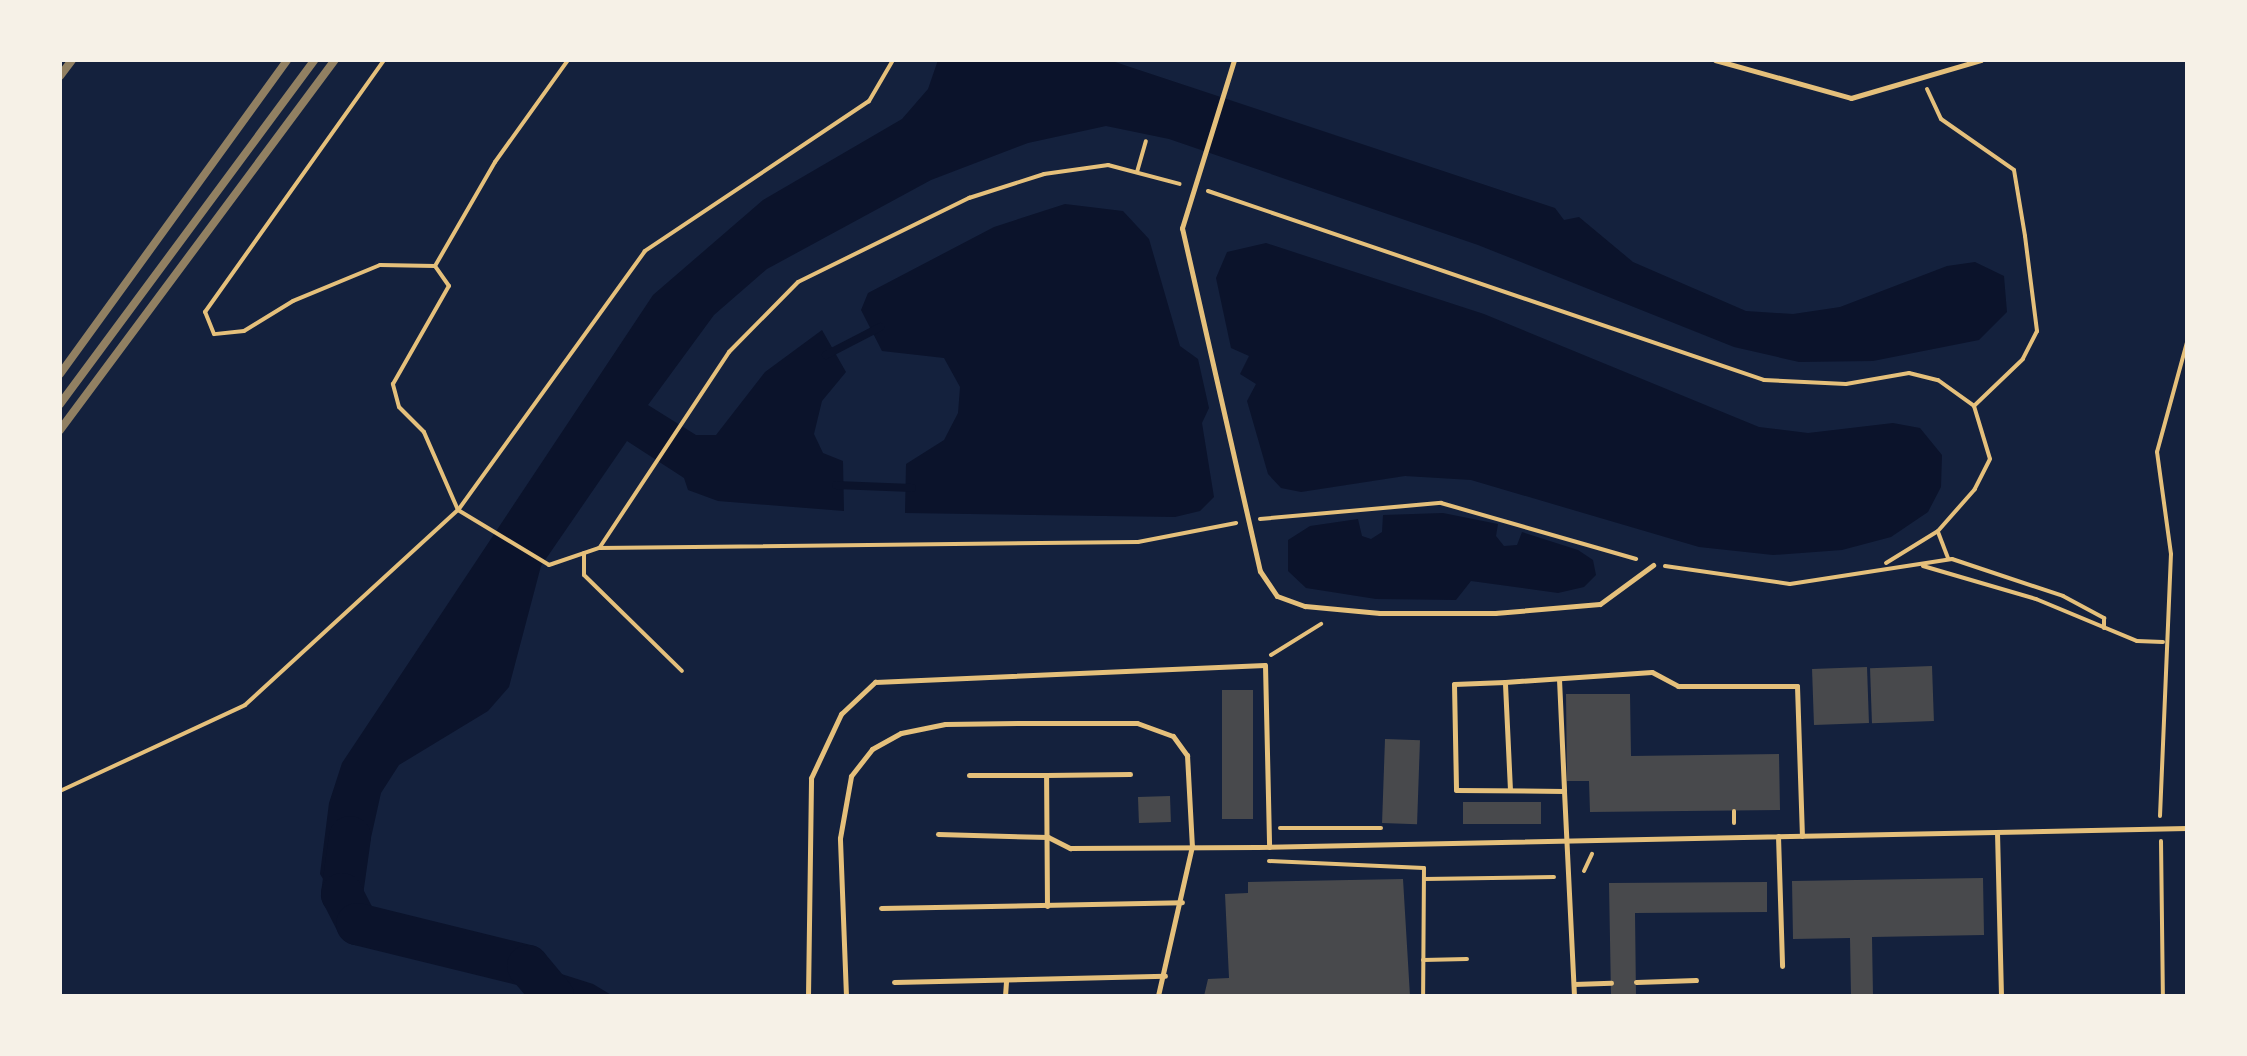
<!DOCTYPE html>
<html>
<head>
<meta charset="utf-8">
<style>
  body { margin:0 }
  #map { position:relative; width:2247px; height:1056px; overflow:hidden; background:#14213d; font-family:"Roboto Condensed",sans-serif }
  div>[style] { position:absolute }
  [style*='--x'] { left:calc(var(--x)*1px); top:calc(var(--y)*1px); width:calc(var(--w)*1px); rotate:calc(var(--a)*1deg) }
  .water>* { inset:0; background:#0b132b }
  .stream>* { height:8px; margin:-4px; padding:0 4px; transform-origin:4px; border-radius:4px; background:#0b132b }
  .river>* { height:42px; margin:-21px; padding:0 21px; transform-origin:21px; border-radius:21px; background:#0b132b }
  .building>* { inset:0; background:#48494c; transform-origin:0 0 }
  .path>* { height:4px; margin:-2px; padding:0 2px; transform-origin:2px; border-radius:2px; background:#e5c07b }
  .service>* { height:5px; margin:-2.5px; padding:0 2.5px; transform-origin:2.5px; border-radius:2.5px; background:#e5c07b }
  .rail>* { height:8px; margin:-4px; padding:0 4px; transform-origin:4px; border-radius:4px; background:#918062 }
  span { translate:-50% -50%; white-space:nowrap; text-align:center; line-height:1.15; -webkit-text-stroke:10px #f6f1e7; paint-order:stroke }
  .frame { position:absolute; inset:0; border:62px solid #f6f1e7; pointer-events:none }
</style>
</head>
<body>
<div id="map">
  <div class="water">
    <div style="clip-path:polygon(938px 60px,1109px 60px,1555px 208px,1564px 220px,1579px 217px,1633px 262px,1746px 311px,1793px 314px,1840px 307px,1947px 266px,1975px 262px,2004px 276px,2007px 312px,1979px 340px,1873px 361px,1799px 362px,1734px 347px,1478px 245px,1169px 139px,1106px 126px,1028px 143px,931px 180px,767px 269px,714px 315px,648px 405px,696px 435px,716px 435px,765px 372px,822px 330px,846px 372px,822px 401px,814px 434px,823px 453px,843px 461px,844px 511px,718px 501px,688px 490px,684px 478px,627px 441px,541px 566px,509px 687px,488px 711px,399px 765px,381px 793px,360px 887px,331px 892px,320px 874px,329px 803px,342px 763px,653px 295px,763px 200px,902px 119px,928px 89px)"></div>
    <div style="clip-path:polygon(1065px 204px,1123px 211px,1149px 239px,1180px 346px,1198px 359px,1209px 408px,1202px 423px,1214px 497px,1200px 511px,1175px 517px,905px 513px,906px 464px,944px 440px,958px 413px,960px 387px,944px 358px,882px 351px,861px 310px,868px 293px,994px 227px)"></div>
    <div style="clip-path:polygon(1266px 243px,1484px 314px,1759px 427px,1808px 433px,1893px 423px,1920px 428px,1942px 455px,1941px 487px,1928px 512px,1891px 537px,1842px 550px,1773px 555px,1699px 547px,1471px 480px,1405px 476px,1301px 492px,1281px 488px,1268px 474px,1247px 401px,1256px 384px,1240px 374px,1249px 356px,1231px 348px,1216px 278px,1227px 252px)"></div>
    <div style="clip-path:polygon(1443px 513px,1498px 524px,1496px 536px,1504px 546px,1517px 545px,1522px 532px,1578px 550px,1593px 560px,1596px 575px,1584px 587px,1558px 593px,1471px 581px,1456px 600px,1376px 599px,1306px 588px,1288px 571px,1288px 540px,1310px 526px,1358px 519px,1362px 536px,1371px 539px,1382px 532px,1383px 515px)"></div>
    <div style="clip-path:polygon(552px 971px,593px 984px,613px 996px,539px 996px,538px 976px)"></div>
  </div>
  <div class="stream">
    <div style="--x:826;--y:355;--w:61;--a:-27.4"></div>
    <div style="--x:836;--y:485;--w:76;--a:2.3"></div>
  </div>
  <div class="river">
    <div style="--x:350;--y:837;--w:58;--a:98"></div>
    <div style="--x:342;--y:894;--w:34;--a:63"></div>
    <div style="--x:357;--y:924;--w:176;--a:13.8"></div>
    <div style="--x:528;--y:966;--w:39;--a:50"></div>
  </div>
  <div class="building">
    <div style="left:1932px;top:666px;width:55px;height:62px;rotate:88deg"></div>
    <div style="left:1867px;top:667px;width:56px;height:55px;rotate:88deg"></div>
    <div style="left:1222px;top:690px;width:31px;height:129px"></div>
    <div style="clip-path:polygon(1566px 694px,1630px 694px,1631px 756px,1779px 754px,1780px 810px,1590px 812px,1589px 781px,1567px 781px)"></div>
    <div style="left:1385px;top:739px;width:35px;height:84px;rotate:2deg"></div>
    <div style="left:1170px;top:796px;width:26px;height:32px;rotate:88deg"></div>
    <div style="left:1541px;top:802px;width:22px;height:78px;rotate:90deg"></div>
    <div style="clip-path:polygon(1983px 878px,1984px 935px,1872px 937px,1873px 996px,1851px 996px,1850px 938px,1793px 939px,1792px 881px)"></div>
    <div style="clip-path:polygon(1403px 879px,1410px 996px,1204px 996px,1208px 979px,1229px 978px,1225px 894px,1248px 893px,1248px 882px)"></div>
    <div style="clip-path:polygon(1767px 882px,1767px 912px,1635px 913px,1636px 996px,1611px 996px,1609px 883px)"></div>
  </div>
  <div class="path">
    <div style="--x:893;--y:60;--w:48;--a:120.3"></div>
    <div style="--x:869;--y:101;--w:270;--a:146.2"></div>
    <div style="--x:645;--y:251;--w:319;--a:125.8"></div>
    <div style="--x:458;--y:510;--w:106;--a:31.1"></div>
    <div style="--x:549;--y:565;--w:53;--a:-18.8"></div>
    <div style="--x:599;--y:548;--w:539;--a:-0.64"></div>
    <div style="--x:1138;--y:542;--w:100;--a:-11"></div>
    <div style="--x:1927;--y:89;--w:33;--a:65"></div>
    <div style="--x:1941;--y:119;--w:89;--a:34.9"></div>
    <div style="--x:2014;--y:170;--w:67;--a:80.5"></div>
    <div style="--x:2025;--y:236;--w:96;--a:82.8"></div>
    <div style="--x:2037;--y:331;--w:31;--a:117"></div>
    <div style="--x:2023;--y:359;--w:68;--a:136.2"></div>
    <div style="--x:1137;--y:172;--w:32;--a:-74"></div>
    <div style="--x:1208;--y:191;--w:587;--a:18.77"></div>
    <div style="--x:1764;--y:380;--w:82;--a:2.8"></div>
    <div style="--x:1846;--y:384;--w:64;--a:-9.9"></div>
    <div style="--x:1909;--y:373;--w:30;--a:14"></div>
    <div style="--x:1938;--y:380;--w:44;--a:35.8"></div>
    <div style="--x:1974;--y:406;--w:55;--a:73.2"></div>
    <div style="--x:1990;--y:459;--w:34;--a:117"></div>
    <div style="--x:1975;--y:489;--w:56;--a:131.4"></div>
    <div style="--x:1938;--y:531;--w:61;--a:148.4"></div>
    <div style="--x:435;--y:266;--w:120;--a:-60"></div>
    <div style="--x:495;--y:162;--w:125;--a:-54.4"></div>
    <div style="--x:1260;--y:519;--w:182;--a:-5.1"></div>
    <div style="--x:1441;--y:503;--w:203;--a:16"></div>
    <div style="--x:1938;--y:532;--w:28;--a:69"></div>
    <div style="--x:600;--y:547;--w:234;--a:-56.5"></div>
    <div style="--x:729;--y:352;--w:98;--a:-45.4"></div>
    <div style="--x:798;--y:282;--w:191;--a:-26.2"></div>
    <div style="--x:969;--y:198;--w:79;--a:-17.7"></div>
    <div style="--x:1044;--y:174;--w:65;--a:-8"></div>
    <div style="--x:1108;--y:165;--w:74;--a:14.8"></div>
    <div style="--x:584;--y:553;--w:22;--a:90"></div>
    <div style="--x:584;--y:575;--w:137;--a:44.4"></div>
    <div style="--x:1665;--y:566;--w:126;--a:8.2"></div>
    <div style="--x:1790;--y:584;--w:164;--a:-8.8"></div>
    <div style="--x:1952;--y:559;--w:117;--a:18.4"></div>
    <div style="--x:2063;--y:596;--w:47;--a:28.2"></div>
    <div style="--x:2104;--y:618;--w:10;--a:90"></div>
    <div style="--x:1923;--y:566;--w:118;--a:16.3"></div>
    <div style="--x:2036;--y:599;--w:109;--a:22.6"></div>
    <div style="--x:2137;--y:641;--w:26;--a:2"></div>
    <div style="--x:1271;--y:655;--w:59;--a:-31.8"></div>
    <div style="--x:60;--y:791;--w:204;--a:-24.9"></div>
    <div style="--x:245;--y:705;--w:289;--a:-42.5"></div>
    <div style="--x:458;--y:510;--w:85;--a:-113.6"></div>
    <div style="--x:424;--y:432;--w:35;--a:-135"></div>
    <div style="--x:399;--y:407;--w:24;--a:-105"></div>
    <div style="--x:393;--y:384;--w:113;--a:-60.3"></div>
    <div style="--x:449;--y:286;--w:24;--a:-125"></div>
    <div style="--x:435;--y:266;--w:55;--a:-179"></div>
    <div style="--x:380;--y:265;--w:94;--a:157.5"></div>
    <div style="--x:293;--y:301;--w:57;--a:148.5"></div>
    <div style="--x:244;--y:331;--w:30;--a:174"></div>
    <div style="--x:214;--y:334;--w:24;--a:-112"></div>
    <div style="--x:205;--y:312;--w:309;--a:-54.6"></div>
    <div style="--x:2160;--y:816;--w:262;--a:-87.6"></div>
    <div style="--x:2171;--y:554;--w:103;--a:-97.8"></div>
    <div style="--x:2157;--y:452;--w:114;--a:-74.7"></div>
    <div style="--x:1734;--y:823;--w:12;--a:-90"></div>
    <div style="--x:1280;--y:828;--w:101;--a:0"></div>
    <div style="--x:2161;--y:841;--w:155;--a:89.3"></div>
    <div style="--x:1269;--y:861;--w:155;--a:2.6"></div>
    <div style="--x:1424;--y:868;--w:128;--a:90.4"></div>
    <div style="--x:1584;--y:871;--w:19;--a:-65"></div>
    <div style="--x:1424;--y:879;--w:130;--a:-0.9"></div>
    <div style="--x:1423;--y:960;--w:44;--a:-1.3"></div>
  </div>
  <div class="service">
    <div style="--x:1234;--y:60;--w:176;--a:107.2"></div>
    <div style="--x:1182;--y:228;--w:352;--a:77.2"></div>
    <div style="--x:1260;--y:571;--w:30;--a:56"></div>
    <div style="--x:1277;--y:596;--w:30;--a:20"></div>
    <div style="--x:1305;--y:606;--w:75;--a:5.3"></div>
    <div style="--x:1380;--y:613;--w:115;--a:0"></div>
    <div style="--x:1495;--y:613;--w:105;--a:-4.9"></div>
    <div style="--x:1600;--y:604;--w:66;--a:-36.3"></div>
    <div style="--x:1715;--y:60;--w:141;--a:15.6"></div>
    <div style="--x:1851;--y:98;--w:135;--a:-16.3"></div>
    <div style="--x:1559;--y:679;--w:112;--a:87.4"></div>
    <div style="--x:1505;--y:682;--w:147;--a:-3.9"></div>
    <div style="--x:1652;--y:672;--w:30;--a:28"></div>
    <div style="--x:1678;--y:686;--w:119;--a:0"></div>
    <div style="--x:1797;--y:686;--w:150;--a:88.1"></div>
    <div style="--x:969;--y:775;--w:77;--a:0"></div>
    <div style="--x:1510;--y:790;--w:108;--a:-92.7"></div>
    <div style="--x:1505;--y:682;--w:51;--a:177.8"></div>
    <div style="--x:1454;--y:684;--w:106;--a:88.9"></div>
    <div style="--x:1456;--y:790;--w:108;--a:0.5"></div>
    <div style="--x:1564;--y:791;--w:205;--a:87.2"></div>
    <div style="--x:1997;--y:832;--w:164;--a:88.6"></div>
    <div style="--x:938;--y:834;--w:110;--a:1.6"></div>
    <div style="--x:1048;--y:837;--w:25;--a:27"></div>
    <div style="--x:1070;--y:848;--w:187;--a:-0.3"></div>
    <div style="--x:1257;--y:847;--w:930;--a:-1.17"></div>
    <div style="--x:1778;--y:836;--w:130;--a:88.2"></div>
    <div style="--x:1047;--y:906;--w:131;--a:-90.4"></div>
    <div style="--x:1046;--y:775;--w:84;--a:-0.7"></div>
    <div style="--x:881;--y:908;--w:301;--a:-1.1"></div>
    <div style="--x:894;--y:982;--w:271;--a:-1.3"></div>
    <div style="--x:1636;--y:982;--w:60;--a:-1.9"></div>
    <div style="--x:1574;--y:984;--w:37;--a:-2"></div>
    <div style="--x:808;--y:996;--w:218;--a:-89.2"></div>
    <div style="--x:811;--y:778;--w:71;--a:-64.9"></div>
    <div style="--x:841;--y:714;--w:47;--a:-43.3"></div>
    <div style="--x:875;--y:682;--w:390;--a:-2.5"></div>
    <div style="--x:1265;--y:665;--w:182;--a:88.7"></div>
    <div style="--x:846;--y:996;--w:158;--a:-92.2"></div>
    <div style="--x:840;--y:838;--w:63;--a:-79.9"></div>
    <div style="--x:851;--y:776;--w:34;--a:-52"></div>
    <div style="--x:872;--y:749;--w:33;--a:-29"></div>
    <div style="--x:901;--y:733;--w:45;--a:-11.6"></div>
    <div style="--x:945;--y:724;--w:74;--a:-0.8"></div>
    <div style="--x:1019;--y:723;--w:118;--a:0"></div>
    <div style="--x:1137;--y:723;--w:38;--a:20"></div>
    <div style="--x:1173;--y:736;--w:24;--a:54"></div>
    <div style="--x:1187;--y:755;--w:91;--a:86.9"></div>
    <div style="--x:1192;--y:846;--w:154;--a:102.8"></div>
    <div style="--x:1005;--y:996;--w:16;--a:-86"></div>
  </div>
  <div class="rail">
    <div style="--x:60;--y:76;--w:20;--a:-53"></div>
    <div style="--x:60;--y:374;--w:387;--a:-54.1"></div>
    <div style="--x:60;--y:404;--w:428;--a:-53.5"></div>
    <div style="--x:60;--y:430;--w:461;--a:-53.4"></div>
  </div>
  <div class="frame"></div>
</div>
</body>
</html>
